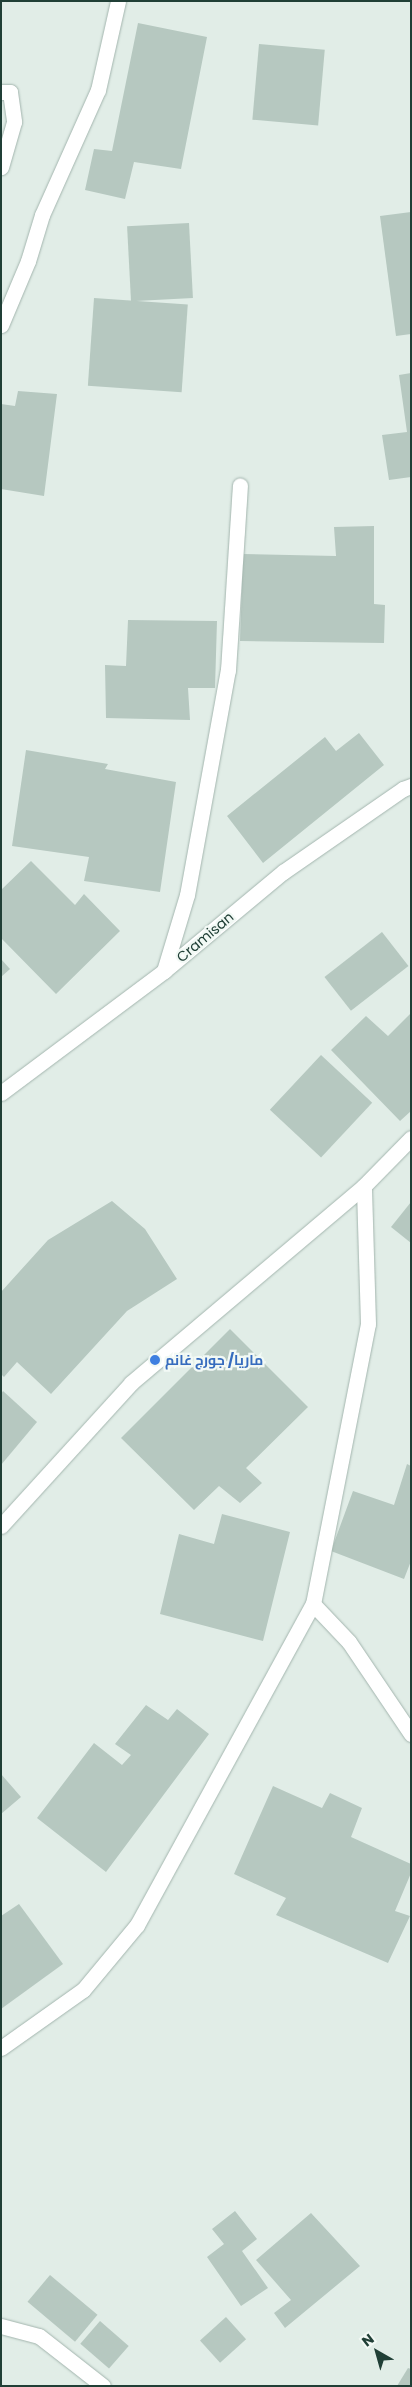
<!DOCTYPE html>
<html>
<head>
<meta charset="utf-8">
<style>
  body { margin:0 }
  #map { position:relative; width:412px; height:2387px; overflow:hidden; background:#e1ede7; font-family:Poppins,Cairo,sans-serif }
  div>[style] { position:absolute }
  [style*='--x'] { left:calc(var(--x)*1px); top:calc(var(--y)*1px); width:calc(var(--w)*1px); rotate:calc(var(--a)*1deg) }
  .building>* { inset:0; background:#b6c8c0; transform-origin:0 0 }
  .roads { filter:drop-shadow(0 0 1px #a3b5ae) drop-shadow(0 0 1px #a3b5ae) }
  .minor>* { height:15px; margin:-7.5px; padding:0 7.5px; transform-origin:7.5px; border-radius:7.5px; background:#fff }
  .dots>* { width:14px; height:14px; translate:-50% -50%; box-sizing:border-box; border:2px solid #f2f9f5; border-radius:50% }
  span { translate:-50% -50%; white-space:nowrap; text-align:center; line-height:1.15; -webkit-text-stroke:4.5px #f2f9f5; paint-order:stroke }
  .street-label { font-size:14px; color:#203f36 }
  .shop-label { font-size:14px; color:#366cbe; font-weight:700 }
  .left { translate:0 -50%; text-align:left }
  .frame { position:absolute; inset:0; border:2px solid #203f36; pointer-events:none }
  .north { position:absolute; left:352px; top:2327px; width:50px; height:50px; -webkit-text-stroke:4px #f2f9f5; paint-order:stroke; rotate:322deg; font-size:14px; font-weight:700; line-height:20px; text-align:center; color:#203f36 }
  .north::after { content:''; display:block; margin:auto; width:18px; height:22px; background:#203f36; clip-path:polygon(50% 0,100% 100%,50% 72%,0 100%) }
</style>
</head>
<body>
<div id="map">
  <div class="building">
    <div style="clip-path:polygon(138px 23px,207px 37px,181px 169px,134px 162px,125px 199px,85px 190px,94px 149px,112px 151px)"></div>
    <div style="left:259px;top:44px;width:66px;height:76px;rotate:5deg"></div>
    <div style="clip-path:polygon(411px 212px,411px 334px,396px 336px,380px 216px)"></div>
    <div style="left:189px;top:223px;width:75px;height:62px;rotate:87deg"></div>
    <div style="left:94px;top:298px;width:94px;height:88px;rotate:4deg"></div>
    <div style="clip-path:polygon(411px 373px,411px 477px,389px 480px,382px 435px,407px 432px,399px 375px)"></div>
    <div style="clip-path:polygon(18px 391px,57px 394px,44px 496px,1px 489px,1px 404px,15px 406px)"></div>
    <div style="clip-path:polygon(374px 526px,374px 604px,385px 605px,384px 643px,240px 641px,243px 554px,336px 556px,334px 527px)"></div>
    <div style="clip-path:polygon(128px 620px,217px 621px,215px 688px,188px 688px,190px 720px,106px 718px,105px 665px,126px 666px)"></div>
    <div style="clip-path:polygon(359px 733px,384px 765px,263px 863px,227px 816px,325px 737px,336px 751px)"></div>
    <div style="clip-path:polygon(26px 750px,108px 764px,105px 769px,176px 782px,160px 892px,84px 881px,89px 857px,12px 846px)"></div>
    <div style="clip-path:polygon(31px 861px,75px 905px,84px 894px,120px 931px,56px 994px,1px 938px,1px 890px)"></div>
    <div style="left:382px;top:932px;width:43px;height:73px;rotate:52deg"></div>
    <div style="clip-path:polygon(1px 959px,10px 969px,1px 977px)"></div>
    <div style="clip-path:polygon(411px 1013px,411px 1111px,400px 1121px,331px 1050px,366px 1016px,388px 1036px)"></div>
    <div style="left:321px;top:1055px;width:70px;height:75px;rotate:43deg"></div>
    <div style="clip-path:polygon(112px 1201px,145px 1229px,177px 1279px,127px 1311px,51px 1394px,17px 1362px,4px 1377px,1px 1374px,1px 1292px,48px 1240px)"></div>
    <div style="clip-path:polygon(411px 1202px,411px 1243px,391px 1227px)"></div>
    <div style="clip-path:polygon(230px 1329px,308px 1407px,246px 1468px,262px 1483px,240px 1503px,219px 1486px,194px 1510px,121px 1438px)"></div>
    <div style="clip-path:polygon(3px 1391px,37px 1422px,1px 1465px,1px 1394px)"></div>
    <div style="clip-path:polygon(407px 1464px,411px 1466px,411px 1561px,404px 1579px,331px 1551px,353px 1491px,394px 1505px)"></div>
    <div style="clip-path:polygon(222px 1514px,290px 1532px,263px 1641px,160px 1614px,179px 1534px,214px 1544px)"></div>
    <div style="clip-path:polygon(146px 1705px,168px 1720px,177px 1709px,209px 1734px,106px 1872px,37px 1818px,94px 1743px,122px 1765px,131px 1755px,115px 1744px)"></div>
    <div style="clip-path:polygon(1px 1774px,21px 1797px,1px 1814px)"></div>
    <div style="clip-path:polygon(273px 1786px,322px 1808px,330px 1793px,362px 1808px,351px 1837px,411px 1864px,411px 1873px,395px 1911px,410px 1916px,388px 1963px,276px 1915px,286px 1898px,234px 1874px)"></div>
    <div style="clip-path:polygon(19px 1904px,63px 1964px,1px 2009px,1px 1916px)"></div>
    <div style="clip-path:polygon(235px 2211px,257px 2239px,242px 2251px,268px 2288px,241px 2306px,207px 2257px,224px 2244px,212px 2229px)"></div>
    <div style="clip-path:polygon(311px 2213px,360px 2266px,285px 2328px,274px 2313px,291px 2300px,256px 2260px)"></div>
    <div style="left:50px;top:2275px;width:62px;height:35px;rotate:40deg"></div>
    <div style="left:226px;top:2317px;width:30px;height:35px;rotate:48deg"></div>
    <div style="left:100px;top:2321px;width:38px;height:30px;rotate:41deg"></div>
    <div style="clip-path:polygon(408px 2368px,411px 2369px,411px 2386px,397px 2386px)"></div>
  </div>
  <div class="roads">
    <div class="minor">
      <div style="--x:1;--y:92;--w:9;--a:0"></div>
      <div style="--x:10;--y:92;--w:30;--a:82"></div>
      <div style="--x:14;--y:122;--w:47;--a:106.1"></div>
      <div style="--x:1;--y:325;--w:69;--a:-67.1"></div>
      <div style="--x:28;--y:261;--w:48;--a:-73.1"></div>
      <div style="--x:42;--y:215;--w:137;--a:-65.9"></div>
      <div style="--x:98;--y:90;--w:91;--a:-77.3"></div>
      <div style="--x:164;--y:971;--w:79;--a:-73.2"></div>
      <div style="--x:187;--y:895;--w:229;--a:-79.7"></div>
      <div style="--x:228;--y:670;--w:185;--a:-86.3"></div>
      <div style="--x:1;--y:1093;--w:204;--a:-36.8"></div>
      <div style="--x:164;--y:971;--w:155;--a:-39.8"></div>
      <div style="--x:283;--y:872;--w:146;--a:-34.7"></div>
      <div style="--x:403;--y:789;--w:9;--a:-21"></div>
      <div style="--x:1;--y:1526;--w:193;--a:-47.7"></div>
      <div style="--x:131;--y:1383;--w:305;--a:-40.2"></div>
      <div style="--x:364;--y:1186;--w:67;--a:-45.6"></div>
      <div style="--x:313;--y:1604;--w:52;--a:46.5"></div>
      <div style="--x:349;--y:1642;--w:111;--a:56"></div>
      <div style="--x:1;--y:2048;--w:100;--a:-35.3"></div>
      <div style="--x:83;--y:1990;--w:85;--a:-50.3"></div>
      <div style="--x:137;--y:1925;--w:366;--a:-61.3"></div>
      <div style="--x:313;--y:1604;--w:285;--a:-78.9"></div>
      <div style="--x:368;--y:1324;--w:138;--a:-91.7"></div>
      <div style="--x:1;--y:2326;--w:39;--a:15"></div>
      <div style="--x:39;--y:2336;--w:81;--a:38"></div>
    </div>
  </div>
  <div class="dots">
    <div style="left:155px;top:1360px;background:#3f7fe0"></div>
  </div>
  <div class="street-label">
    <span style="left:205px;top:937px;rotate:-40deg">Cramisan</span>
  </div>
  <div class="shop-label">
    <span class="left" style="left:165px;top:1360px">ماريا/ جورج غانم</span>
  </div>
  <div class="frame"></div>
  <div class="north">N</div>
</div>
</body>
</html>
